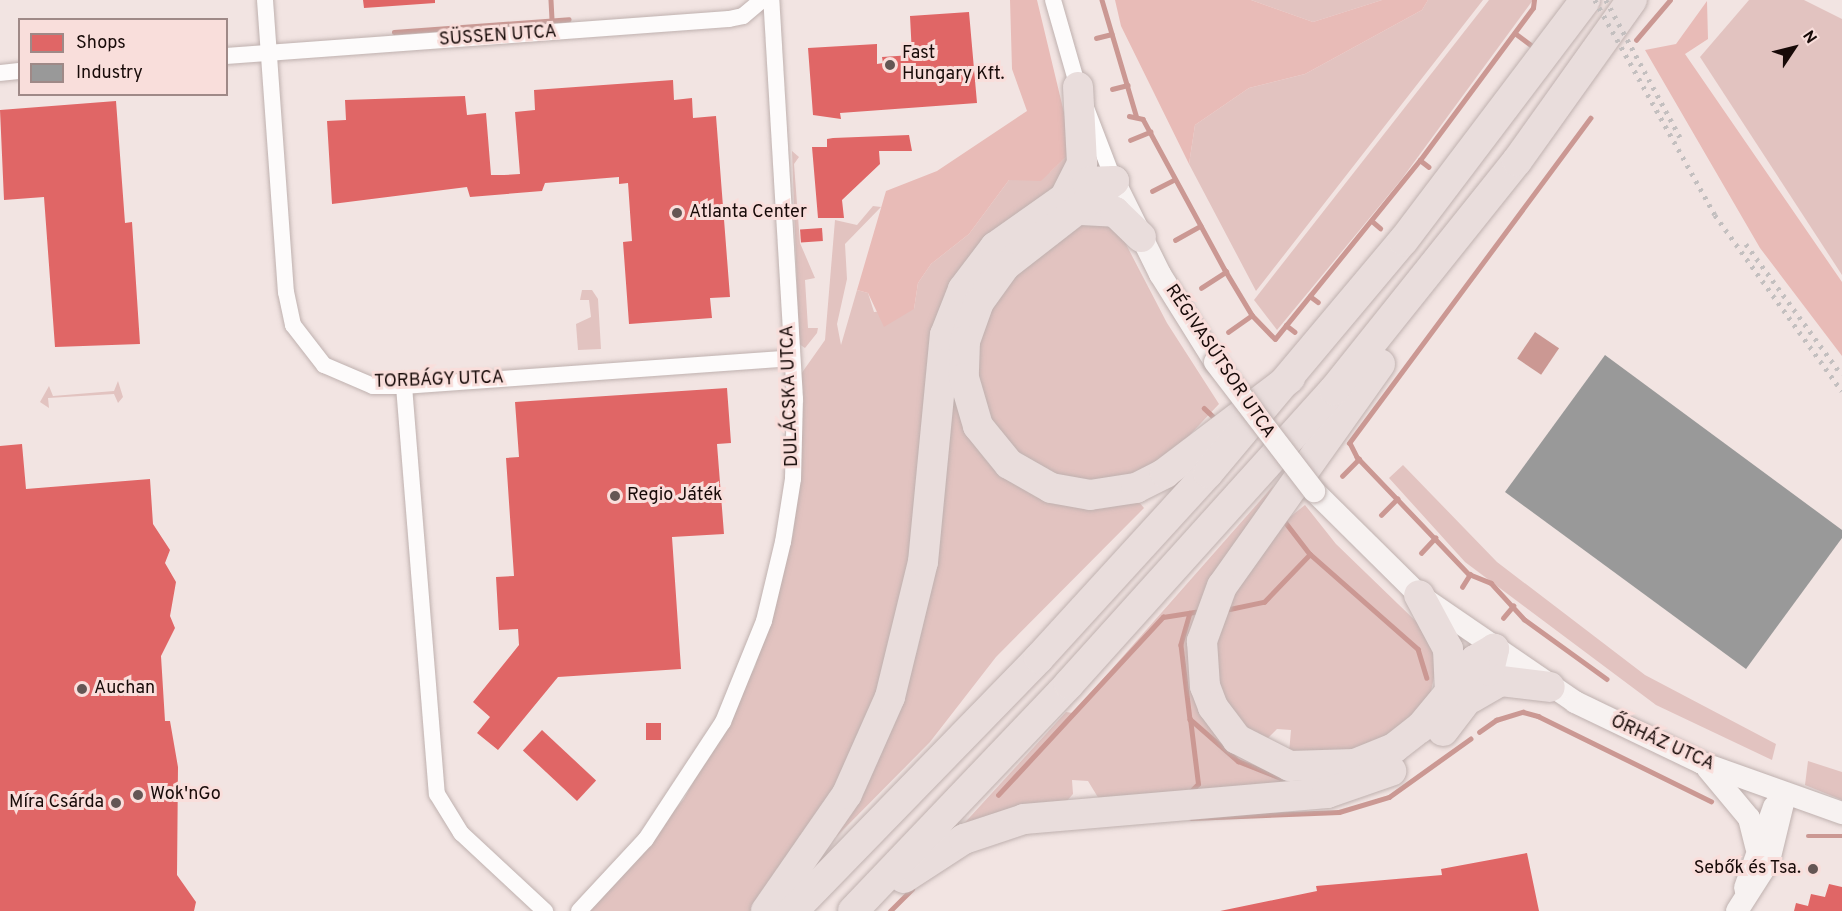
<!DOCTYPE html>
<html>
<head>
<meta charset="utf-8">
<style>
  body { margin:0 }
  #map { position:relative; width:1842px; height:911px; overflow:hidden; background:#f2e4e2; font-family:Overpass,sans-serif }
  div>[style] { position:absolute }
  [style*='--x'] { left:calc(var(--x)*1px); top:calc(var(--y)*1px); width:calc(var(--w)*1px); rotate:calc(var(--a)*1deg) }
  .green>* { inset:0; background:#e2c3c0 }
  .forest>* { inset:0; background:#e8bbb7 }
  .water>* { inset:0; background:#cb9893; transform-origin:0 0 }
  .shops>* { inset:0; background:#e06666; transform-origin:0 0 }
  .industry>* { inset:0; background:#999 }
  .stream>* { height:4.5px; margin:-2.25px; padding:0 2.25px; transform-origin:2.25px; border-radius:2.25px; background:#cb9893 }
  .roads { filter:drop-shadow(0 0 2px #bfb1af) drop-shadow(0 0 2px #bfb1af) }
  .street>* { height:16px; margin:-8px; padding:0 8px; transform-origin:8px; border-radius:8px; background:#fdfbfb }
  .secondary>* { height:22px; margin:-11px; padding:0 11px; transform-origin:11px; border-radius:11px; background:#f7f2f1 }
  .highway>* { height:30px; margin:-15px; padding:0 15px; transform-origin:15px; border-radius:15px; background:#e9dddc }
  .rail>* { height:4.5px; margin-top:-2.25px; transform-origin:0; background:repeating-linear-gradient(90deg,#c3bfbf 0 3px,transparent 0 9px) }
  .bridges { filter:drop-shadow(0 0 2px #bfb1af) drop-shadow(0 0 2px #bfb1af) }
  .secondary-bridge>* { height:22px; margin:-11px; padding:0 11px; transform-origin:11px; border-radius:11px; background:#f7f2f1 }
  .dots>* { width:16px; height:16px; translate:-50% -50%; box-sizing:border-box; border:3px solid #f9dedb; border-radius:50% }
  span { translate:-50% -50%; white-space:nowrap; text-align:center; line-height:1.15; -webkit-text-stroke:6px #f9dedb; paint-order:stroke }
  .street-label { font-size:18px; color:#170a08 }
  .poi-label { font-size:18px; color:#170a08 }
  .left { translate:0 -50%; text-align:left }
  .right { translate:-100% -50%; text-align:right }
  .legend { position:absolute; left:18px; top:18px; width:210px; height:78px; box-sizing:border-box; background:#f9dedb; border:2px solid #9f8987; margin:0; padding:8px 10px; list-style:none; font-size:18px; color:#170a08 }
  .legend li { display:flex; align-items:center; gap:12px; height:30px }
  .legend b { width:30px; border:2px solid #9f8987 }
  .north { position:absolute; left:1764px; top:18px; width:60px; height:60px; -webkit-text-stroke:4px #f9dedb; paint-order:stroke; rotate:55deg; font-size:16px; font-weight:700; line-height:24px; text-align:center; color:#170a08 }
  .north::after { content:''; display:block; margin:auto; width:21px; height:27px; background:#170a08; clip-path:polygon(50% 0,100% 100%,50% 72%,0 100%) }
</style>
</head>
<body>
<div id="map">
  <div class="green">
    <div style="clip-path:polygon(1251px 0,1382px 0,1313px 22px)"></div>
    <div style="clip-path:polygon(1428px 0,1483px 0,1256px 291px,1189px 164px,1195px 125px,1249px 88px,1305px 74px,1422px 10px)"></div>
    <div style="clip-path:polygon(1489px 0,1533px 0,1401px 180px,1277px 330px,1254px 300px)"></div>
    <div style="clip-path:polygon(1749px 0,1804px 0,1842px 19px,1842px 275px,1700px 57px)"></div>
    <div style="clip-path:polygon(1073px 150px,1064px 183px,984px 246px,903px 622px,841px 796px,754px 911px,588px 911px,684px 799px,755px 667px,793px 535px,801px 466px,801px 374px,825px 340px,835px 220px,857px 225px,873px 206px,881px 207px,845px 244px,847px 279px,837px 324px,841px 345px,857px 290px,868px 293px,874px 312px,914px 309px,918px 283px,931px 264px,969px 234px,1009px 180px,1050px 172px)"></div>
    <div style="clip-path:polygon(792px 151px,799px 157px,794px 164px,800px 243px,815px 278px,805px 280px,808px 328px,818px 328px,817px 333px,805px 348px,799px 344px)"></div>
    <div style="clip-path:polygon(1089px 220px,1117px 227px,1167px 323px,1219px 404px,1166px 460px,1105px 487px,1047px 478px,998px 439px,978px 396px,976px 339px,1008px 277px)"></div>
    <div style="clip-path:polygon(582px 290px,592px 290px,598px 299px,601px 349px,578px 350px,576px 324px,591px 317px,589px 300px,580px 300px)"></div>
    <div style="clip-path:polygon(118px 381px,123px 397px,118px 403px,114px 394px,48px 398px,49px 408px,40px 402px,49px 386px,53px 396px,114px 391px)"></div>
    <div style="clip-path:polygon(952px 388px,978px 450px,999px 476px,1048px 502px,1098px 509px,1139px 502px,1144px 508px,996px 657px,930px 742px,836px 837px,891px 725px,917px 651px,935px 572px)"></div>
    <div style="clip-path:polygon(1403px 465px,1497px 562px,1645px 675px,1776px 744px,1772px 760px,1656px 705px,1465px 562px,1389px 478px)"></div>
    <div style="clip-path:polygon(1274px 485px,1194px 623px,1231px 750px,1262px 769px,1315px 780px,1099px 799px,1088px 781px,1072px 780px,1073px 794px,1066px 802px,960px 828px,1066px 712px,1073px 713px)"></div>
    <div style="clip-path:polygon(1305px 505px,1336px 544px,1428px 633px,1438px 658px,1429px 701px,1370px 748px,1289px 753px,1291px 730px,1277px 729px,1262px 744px,1216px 694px,1213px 631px,1221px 606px,1280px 525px)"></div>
    <div style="clip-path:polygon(1808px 761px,1842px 772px,1842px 800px,1805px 785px)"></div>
  </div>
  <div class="forest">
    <div style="clip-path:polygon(1010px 0,1037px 0,1073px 150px,1041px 181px,1009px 180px,969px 234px,931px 264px,918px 283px,914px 309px,884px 327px,868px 293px,857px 290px,886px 191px,937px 171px,1027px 111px,1012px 69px)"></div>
    <div style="clip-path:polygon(1115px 0,1251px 0,1313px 22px,1382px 0,1428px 0,1422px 10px,1305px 74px,1249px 88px,1195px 125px,1189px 164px,1121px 26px)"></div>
    <div style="clip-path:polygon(1707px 1px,1708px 39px,1685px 54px,1842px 282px,1842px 356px,1760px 248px,1645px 50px,1676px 44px)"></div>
  </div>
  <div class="water">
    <div style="left:1535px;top:332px;width:29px;height:32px;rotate:34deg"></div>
  </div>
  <div class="shops">
    <div style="clip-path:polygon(363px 0,435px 0,435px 3px,364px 8px)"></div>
    <div style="clip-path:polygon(969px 12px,977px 103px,840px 113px,841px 119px,813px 115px,808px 48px,877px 44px,877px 64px,883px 63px,882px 57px,912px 55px,910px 16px)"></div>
    <div style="clip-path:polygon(673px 80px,674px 100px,692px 98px,693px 118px,716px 116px,730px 297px,710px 298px,712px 318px,629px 324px,623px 242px,632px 241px,628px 183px,619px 184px,619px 177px,545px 183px,542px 191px,470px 197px,467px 187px,332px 204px,327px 121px,346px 120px,345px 100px,465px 96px,467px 115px,486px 113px,491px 175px,504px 175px,520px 174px,515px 112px,535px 110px,534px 90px)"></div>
    <div style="clip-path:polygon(116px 101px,125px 223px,132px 222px,140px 344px,55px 347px,44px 197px,4px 200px,0 110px)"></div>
    <div style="clip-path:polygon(909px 135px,912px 151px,879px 151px,880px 164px,842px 200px,844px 218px,818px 218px,812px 147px,827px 147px,827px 139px,833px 138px)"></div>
    <div style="left:822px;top:228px;width:13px;height:22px;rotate:86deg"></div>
    <div style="clip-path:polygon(727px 388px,731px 443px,717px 444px,724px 534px,672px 537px,681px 669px,558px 677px,498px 750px,477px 733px,490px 717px,473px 702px,519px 645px,518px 629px,499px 630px,496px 577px,514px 576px,506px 458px,519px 457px,515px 402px)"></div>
    <div style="clip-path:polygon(22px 444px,26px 489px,150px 479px,153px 524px,170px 550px,165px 563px,176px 582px,170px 616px,175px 628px,161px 656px,165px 721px,170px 721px,178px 767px,177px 875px,196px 902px,194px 911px,0 911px,0 446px)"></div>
    <div style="left:646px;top:723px;width:15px;height:17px"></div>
    <div style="left:542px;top:730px;width:74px;height:28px;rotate:43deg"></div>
    <div style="clip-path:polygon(1527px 853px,1539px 911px,1220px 911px,1317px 891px,1316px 886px,1442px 875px,1441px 869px)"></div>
    <div style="clip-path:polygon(1829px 884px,1842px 887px,1842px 911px,1794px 911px,1796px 903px,1808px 906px,1811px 894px,1825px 897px)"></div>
  </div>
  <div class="industry">
    <div style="clip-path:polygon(1605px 355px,1842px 530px,1842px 538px,1746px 669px,1505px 492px)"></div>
  </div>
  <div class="stream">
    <div style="--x:551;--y:0;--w:20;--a:87"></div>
    <div style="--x:1102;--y:0;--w:120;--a:73.5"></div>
    <div style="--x:394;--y:32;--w:175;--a:-4.2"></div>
    <div style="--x:1515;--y:33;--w:20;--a:37"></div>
    <div style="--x:1096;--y:38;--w:16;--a:-14"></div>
    <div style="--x:1636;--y:40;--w:52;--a:-49.6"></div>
    <div style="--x:1112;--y:89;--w:16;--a:-14"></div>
    <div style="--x:1129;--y:116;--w:14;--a:12"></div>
    <div style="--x:1143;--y:119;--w:172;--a:61.5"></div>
    <div style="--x:1225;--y:270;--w:52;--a:59"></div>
    <div style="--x:1252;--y:315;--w:33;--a:46"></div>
    <div style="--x:1275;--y:339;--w:230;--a:-51"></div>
    <div style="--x:1420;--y:160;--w:189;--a:-53.4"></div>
    <div style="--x:1533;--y:8;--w:8;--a:-83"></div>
    <div style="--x:1591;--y:118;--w:405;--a:126.6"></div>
    <div style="--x:1350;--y:443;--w:16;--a:63"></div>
    <div style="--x:1357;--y:457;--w:162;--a:46.3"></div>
    <div style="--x:1469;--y:574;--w:24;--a:22"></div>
    <div style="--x:1491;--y:583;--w:49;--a:47.5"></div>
    <div style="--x:1524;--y:619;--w:102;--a:35.9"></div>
    <div style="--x:1130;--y:140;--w:22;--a:-22"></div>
    <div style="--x:1420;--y:160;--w:11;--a:38"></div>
    <div style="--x:1152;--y:191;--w:25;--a:-27"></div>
    <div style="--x:1372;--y:221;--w:11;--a:41"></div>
    <div style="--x:1175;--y:240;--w:29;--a:-29"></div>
    <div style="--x:1201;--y:288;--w:30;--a:-33"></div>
    <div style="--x:1310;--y:296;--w:10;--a:37"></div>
    <div style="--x:1286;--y:325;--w:11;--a:38"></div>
    <div style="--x:1228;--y:332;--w:29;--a:-35"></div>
    <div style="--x:1204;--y:408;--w:18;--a:43"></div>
    <div style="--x:1342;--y:476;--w:24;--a:-45"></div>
    <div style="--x:1381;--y:515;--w:23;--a:-45"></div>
    <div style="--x:1283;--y:519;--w:44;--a:52.4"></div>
    <div style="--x:1310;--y:554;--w:144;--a:41.3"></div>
    <div style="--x:1418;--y:649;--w:30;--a:73"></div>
    <div style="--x:1421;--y:553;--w:21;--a:-47"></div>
    <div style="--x:1462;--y:587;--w:15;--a:-58"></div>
    <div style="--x:1225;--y:610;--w:40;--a:-12"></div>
    <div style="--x:1264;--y:602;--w:66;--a:-46.2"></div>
    <div style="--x:1190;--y:613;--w:33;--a:106"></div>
    <div style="--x:1181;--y:645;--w:75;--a:83.1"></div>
    <div style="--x:1190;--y:719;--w:64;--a:41.2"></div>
    <div style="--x:1238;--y:761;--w:52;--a:21.6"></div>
    <div style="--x:1503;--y:618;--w:16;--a:-50"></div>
    <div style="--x:1479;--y:732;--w:21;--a:-35"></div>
    <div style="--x:1496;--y:720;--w:28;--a:-17"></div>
    <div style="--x:1523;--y:712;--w:16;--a:15"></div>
    <div style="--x:1538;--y:716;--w:193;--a:26.2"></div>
    <div style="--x:1190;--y:792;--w:11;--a:-45"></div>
    <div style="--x:1198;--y:784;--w:65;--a:-97"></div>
    <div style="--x:998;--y:795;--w:243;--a:-47.2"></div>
    <div style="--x:1163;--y:617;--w:33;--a:-9"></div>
    <div style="--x:1191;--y:818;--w:148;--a:-2.3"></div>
    <div style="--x:1339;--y:812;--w:52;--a:-16.7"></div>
    <div style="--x:1389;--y:797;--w:100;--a:-35.6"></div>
    <div style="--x:1808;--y:836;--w:34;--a:0"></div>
    <div style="--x:890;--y:911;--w:31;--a:-45"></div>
  </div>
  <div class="roads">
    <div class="street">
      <div style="--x:265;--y:0;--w:293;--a:85.9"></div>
      <div style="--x:286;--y:292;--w:34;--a:78"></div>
      <div style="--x:293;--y:325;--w:51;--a:52.2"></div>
      <div style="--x:324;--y:365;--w:53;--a:23.2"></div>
      <div style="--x:373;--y:386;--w:31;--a:0"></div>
      <div style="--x:404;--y:386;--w:389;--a:-4.1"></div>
      <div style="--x:1053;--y:0;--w:91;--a:74"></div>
      <div style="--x:1078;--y:87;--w:101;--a:69"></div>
      <div style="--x:226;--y:56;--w:504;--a:-4.21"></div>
      <div style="--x:729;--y:19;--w:14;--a:-12"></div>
      <div style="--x:743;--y:16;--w:25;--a:-40"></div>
      <div style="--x:0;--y:73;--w:20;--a:-6"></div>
      <div style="--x:404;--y:386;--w:409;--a:85.4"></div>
      <div style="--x:437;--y:794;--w:46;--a:58.4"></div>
      <div style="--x:461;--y:833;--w:115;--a:42.9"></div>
      <div style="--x:579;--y:911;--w:98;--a:-47.1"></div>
      <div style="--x:646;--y:839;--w:140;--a:-56.7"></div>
      <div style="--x:723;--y:722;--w:109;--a:-67.9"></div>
      <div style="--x:764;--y:621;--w:81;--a:-76.5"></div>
      <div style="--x:783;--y:542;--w:64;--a:-81"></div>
      <div style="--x:793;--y:479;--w:80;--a:-88.6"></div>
      <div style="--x:795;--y:399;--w:400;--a:-93.4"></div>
    </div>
    <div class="secondary">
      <div style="--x:1114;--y:181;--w:104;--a:63.7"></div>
      <div style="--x:1160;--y:274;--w:104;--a:58"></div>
      <div style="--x:1314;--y:491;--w:148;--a:44.7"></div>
      <div style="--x:1419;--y:595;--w:189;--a:34.4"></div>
      <div style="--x:1575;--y:702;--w:141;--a:25.7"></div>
      <div style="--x:1702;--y:763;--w:149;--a:19.7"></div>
      <div style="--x:1708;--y:769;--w:64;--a:50.1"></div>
      <div style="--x:1749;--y:818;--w:30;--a:76"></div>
      <div style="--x:1745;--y:888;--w:86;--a:-70.3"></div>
      <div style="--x:1737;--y:911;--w:59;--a:-57.4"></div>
      <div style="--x:1769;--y:861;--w:68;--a:-76.4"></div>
    </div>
    <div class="highway">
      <div style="--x:1065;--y:197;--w:38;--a:-63"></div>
      <div style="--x:1082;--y:163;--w:76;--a:-93"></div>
      <div style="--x:1081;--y:210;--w:34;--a:3"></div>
      <div style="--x:1115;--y:212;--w:36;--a:44"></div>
      <div style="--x:1380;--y:364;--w:272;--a:125.4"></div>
      <div style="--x:1222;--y:586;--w:59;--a:110"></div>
      <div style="--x:1202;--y:641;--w:45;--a:86.2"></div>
      <div style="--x:1205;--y:686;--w:22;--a:69"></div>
      <div style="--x:1213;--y:707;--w:40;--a:53"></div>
      <div style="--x:1237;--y:739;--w:59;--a:27"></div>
      <div style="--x:1290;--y:766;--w:65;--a:-1.8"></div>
      <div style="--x:1355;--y:764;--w:42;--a:-22.3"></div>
      <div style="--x:1394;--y:748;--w:33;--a:-38"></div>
      <div style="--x:1420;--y:728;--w:47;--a:-50.2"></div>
      <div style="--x:1450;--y:692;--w:43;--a:-92.7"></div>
      <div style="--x:1448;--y:649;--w:61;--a:-118.2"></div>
      <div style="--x:1471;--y:698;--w:34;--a:-30"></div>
      <div style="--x:1501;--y:681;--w:49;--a:7"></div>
      <div style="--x:1443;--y:731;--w:76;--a:-52.5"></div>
      <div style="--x:1489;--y:671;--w:23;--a:-77"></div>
      <div style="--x:1494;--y:649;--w:22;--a:150"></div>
      <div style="--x:1475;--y:660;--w:41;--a:128"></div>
      <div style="--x:904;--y:878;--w:72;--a:-33"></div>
      <div style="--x:964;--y:839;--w:63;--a:-18.4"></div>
      <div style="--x:1024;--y:819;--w:304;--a:-4.9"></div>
      <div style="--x:1327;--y:793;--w:68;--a:-19"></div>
      <div style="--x:766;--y:911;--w:142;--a:-55.3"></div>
      <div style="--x:847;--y:794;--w:106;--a:-66.1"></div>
      <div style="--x:890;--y:697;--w:139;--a:-76.3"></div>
      <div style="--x:923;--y:562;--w:228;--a:-84.5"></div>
      <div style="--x:945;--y:335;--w:49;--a:-68.6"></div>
      <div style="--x:963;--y:289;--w:53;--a:-52.7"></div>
      <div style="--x:995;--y:247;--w:113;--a:-35.2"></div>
      <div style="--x:1087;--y:182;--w:27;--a:-2"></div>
      <div style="--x:1114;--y:181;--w:138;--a:142.1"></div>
      <div style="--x:1005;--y:266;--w:44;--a:125.8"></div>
      <div style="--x:979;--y:302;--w:41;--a:109.7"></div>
      <div style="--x:965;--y:341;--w:37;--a:92"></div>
      <div style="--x:964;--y:378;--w:50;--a:73.7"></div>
      <div style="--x:978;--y:426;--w:49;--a:50.8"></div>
      <div style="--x:1009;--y:464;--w:48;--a:29.7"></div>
      <div style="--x:1051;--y:488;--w:40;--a:10"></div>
      <div style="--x:1090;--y:495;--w:47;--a:-8.7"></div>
      <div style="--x:1136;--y:488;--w:33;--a:-27"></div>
      <div style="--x:1165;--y:473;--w:157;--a:-37.2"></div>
      <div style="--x:793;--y:911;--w:353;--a:-45.8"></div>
      <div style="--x:1039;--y:658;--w:251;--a:-47.6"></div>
      <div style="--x:1208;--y:473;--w:303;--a:-50"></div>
      <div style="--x:1403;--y:241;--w:302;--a:-52.9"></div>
      <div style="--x:853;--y:911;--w:313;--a:-46.4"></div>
      <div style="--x:1069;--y:684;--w:396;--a:-48"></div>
      <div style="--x:1334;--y:390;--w:293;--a:-51.4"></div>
      <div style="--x:1517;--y:161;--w:198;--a:-54.5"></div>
    </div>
  </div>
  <div class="rail">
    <div style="--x:1595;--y:0;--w:246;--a:60.8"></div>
    <div style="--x:1715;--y:215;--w:217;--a:54.2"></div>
    <div style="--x:1606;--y:0;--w:156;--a:61.6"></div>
    <div style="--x:1746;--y:244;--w:162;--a:53.8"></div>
  </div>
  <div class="bridges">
    <div class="secondary-bridge">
      <div style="--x:1215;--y:362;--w:163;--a:52.5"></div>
    </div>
  </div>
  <div class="dots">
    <div style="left:890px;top:65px;background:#645654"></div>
    <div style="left:677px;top:213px;background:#645654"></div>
    <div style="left:615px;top:496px;background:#645654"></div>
    <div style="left:82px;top:689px;background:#645654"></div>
    <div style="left:138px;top:795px;background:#645654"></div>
    <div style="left:116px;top:803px;background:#645654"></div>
    <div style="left:1813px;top:869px;background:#645654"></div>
  </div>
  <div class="street-label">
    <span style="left:498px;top:37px;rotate:-4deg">SÜSSEN UTCA</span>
    <span style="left:1219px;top:362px;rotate:56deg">RÉGIVASÚTSOR UTCA</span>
    <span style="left:439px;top:381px;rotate:-2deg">TORBÁGY UTCA</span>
    <span style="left:791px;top:396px;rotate:-92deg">DULÁCSKA UTCA</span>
    <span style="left:1662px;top:744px;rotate:24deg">ŐRHÁZ UTCA</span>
  </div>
  <div class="poi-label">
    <span class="left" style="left:902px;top:65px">Fast<br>Hungary Kft.</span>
    <span class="left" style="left:689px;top:213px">Atlanta Center</span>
    <span class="left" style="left:627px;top:496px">Regio Játék</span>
    <span class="left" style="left:94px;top:689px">Auchan</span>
    <span class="left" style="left:150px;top:795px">Wok'nGo</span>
    <span class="right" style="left:104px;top:803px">Míra Csárda</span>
    <span class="right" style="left:1801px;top:869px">Sebők és Tsa.</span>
  </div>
  <ul class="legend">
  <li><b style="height:16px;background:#e06666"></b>Shops</li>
  <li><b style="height:16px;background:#999"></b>Industry</li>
  </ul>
  <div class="north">N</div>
</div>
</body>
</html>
